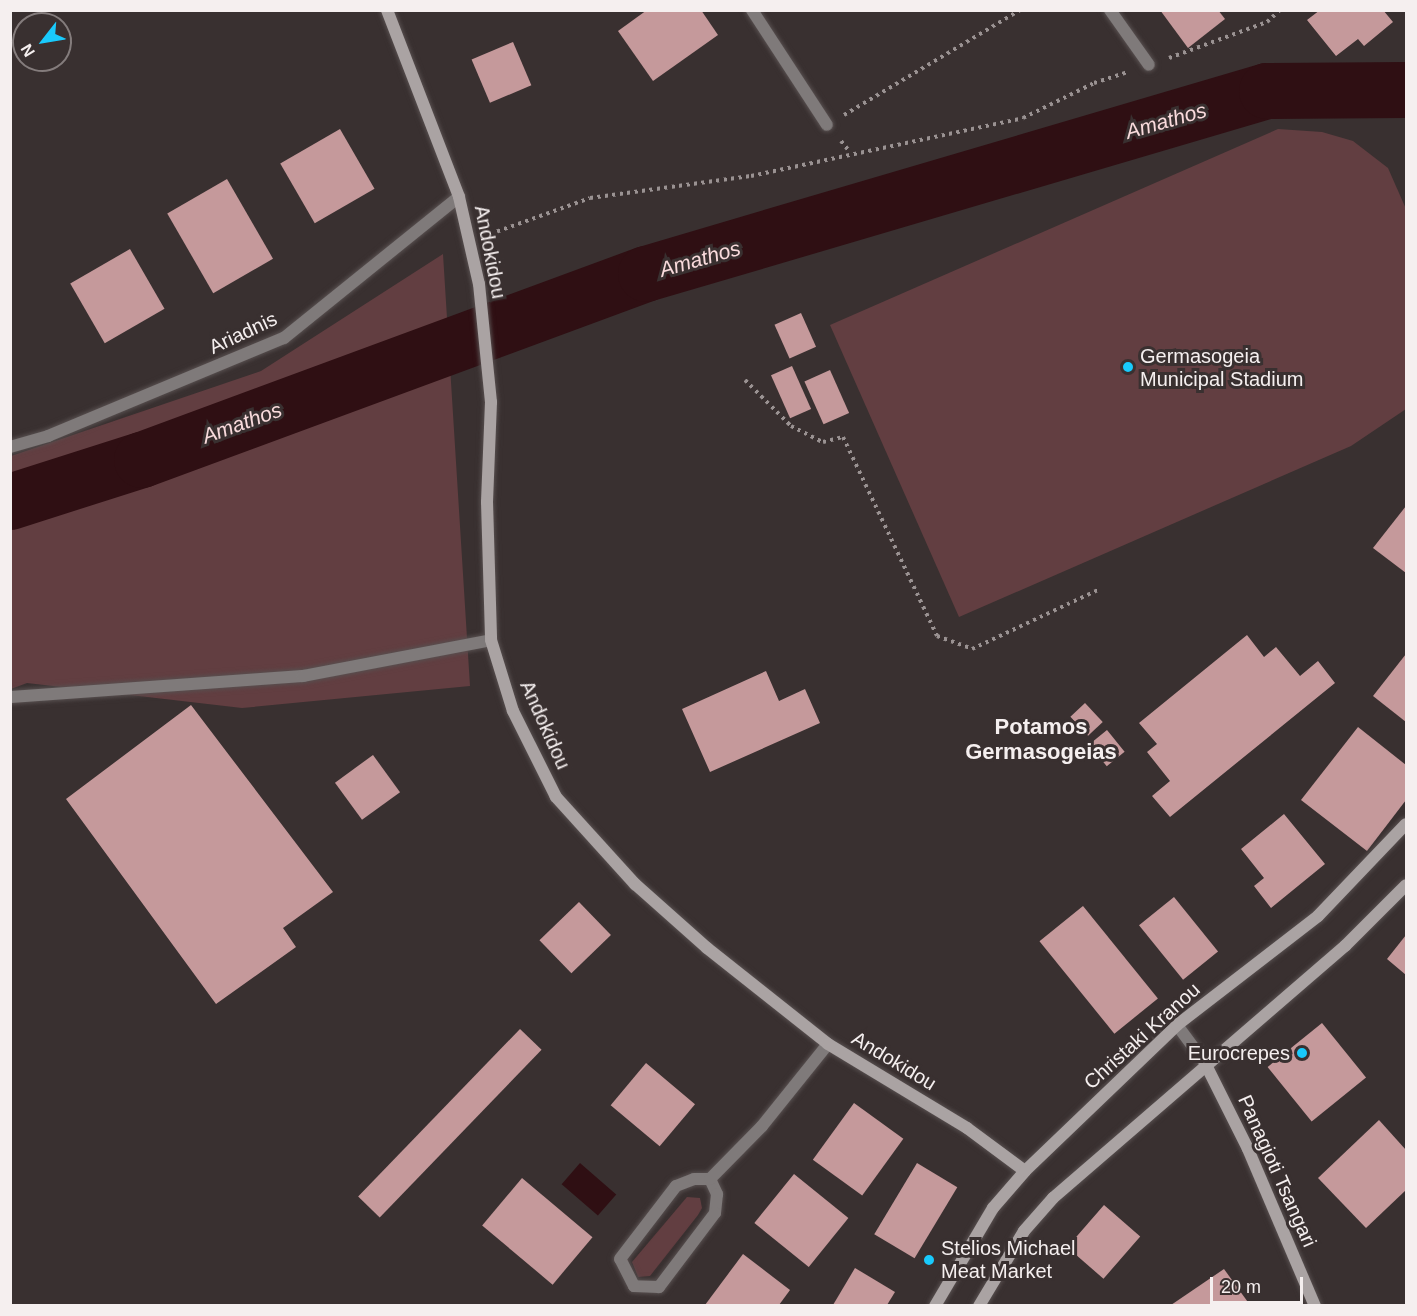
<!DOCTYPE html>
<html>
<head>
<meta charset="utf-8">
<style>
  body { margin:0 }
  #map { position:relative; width:1417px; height:1316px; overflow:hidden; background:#393030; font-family:Arial,sans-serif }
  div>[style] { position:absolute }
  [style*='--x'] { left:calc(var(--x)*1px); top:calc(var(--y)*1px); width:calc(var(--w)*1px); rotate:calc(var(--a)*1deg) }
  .green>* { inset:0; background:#623e41 }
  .water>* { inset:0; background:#2f0f13; transform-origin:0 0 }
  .river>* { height:56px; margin:-28px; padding:0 28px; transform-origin:28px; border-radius:28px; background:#2f0f13 }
  .building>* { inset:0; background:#c5999b; transform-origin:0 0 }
  .path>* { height:4px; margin-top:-2px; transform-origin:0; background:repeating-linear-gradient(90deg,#9a9292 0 3px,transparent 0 7.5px) }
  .roads { filter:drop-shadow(0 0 2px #574f4f) drop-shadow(0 0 2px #574f4f) }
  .lane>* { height:12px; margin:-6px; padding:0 6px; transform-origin:6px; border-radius:6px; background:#7f7a7a }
  .street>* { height:12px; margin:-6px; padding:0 6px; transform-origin:6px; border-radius:6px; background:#7f7a7a }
  .secondary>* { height:12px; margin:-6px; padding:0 6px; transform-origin:6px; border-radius:6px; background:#aaa3a3 }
  .dots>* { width:16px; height:16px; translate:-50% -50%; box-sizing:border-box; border:3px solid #393030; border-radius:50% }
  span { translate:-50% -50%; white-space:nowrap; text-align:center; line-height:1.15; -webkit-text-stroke:6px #393030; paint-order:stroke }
  .street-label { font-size:20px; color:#f5efef }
  .poi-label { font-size:20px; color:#f5efef }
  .left { translate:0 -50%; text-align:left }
  .right { translate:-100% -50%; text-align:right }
  .water-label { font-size:21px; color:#f9dbdc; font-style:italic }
  .quarter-label { font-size:22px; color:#f5efef; font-weight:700 }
  .frame { position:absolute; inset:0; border:12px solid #f5efef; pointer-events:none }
  .north { position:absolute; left:12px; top:12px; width:60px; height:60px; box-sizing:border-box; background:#393030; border:2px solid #847c7c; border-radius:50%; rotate:239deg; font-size:16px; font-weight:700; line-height:24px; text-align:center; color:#f5efef }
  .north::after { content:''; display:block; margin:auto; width:21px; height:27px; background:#19cafc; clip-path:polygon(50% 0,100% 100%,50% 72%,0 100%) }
  .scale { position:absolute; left:1210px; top:1277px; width:93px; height:27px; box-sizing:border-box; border:3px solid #f5efef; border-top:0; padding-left:8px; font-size:18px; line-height:21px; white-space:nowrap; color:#f5efef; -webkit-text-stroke:4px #393030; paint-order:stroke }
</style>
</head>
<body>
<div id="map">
  <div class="green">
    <div style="clip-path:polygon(1278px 129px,1322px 132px,1353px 141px,1388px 168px,1406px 209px,1406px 409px,1351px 446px,959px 617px,830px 325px)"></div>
    <div style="clip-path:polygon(443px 254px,470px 686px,242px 708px,27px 683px,11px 689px,11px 456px,261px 371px)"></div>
    <div style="clip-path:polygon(687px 1197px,700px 1198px,702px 1208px,698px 1215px,650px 1276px,638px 1277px,632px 1262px)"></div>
  </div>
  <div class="water">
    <div style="left:580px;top:1163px;width:48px;height:28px;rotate:41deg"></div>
  </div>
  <div class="river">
    <div style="--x:10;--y:502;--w:139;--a:-17.7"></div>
    <div style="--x:142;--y:460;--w:537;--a:-20.26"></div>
    <div style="--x:646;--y:274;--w:647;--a:-16.42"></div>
    <div style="--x:1267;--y:91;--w:139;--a:-0.4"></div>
  </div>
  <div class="building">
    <div style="clip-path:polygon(647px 10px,701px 10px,718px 35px,653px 81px,618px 31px)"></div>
    <div style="clip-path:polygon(1160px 10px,1218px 10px,1225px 19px,1188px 48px)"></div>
    <div style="clip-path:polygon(1320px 10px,1383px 10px,1393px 22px,1364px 46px,1358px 39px,1336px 56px,1307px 20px)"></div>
    <div style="left:513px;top:42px;width:47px;height:45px;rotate:67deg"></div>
    <div style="left:340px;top:129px;width:69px;height:69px;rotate:60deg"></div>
    <div style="left:227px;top:179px;width:92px;height:69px;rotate:60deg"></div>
    <div style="left:130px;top:249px;width:69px;height:69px;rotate:60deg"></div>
    <div style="left:801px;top:313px;width:37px;height:29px;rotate:66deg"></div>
    <div style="left:792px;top:366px;width:47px;height:23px;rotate:66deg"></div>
    <div style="left:830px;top:370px;width:47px;height:28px;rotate:66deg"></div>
    <div style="clip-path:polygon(1406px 506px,1406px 573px,1373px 548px)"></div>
    <div style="clip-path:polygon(1247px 635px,1264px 657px,1276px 647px,1300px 676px,1318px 661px,1335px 683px,1170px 817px,1152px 796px,1170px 781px,1147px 752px,1157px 744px,1139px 723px)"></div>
    <div style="clip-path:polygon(1406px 654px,1406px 722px,1373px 696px)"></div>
    <div style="clip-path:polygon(766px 671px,779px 701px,805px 689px,820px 723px,710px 772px,682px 709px)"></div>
    <div style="left:1085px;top:703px;width:26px;height:20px;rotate:47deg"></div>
    <div style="clip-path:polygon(191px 705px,333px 892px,283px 928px,296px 947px,216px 1004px,66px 799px)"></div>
    <div style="clip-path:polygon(1358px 727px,1406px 765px,1406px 800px,1367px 851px,1301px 800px)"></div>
    <div style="left:1107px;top:730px;width:28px;height:23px;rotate:51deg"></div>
    <div style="left:373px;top:755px;width:46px;height:47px;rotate:54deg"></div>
    <div style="clip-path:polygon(1284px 814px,1325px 864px,1271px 908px,1254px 886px,1264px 878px,1241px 849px)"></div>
    <div style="left:1174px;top:897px;width:70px;height:45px;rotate:51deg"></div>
    <div style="left:579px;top:902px;width:46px;height:55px;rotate:46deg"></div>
    <div style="left:1083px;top:906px;width:119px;height:56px;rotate:51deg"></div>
    <div style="clip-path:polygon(1406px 935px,1406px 975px,1387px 959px)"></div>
    <div style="left:1322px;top:1023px;width:70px;height:70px;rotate:51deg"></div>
    <div style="left:520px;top:1029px;width:30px;height:233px;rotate:44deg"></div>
    <div style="left:646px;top:1063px;width:64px;height:55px;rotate:40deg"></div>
    <div style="left:854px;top:1103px;width:61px;height:70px;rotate:36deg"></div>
    <div style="clip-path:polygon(1379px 1120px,1406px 1150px,1406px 1190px,1366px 1228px,1318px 1178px)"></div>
    <div style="left:917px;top:1163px;width:47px;height:83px;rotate:31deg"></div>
    <div style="left:794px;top:1174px;width:70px;height:63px;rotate:39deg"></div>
    <div style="left:522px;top:1178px;width:92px;height:62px;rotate:40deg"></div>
    <div style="left:1104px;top:1205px;width:48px;height:56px;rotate:41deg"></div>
    <div style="clip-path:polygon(743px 1254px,790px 1290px,779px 1305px,705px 1305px)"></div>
    <div style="clip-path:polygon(855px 1268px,895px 1292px,887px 1305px,833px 1305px)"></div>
    <div style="clip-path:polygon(1224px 1269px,1250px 1305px,1171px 1305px)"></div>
  </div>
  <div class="path">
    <div style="--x:1169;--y:58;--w:104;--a:-20.2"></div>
    <div style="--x:1267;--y:22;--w:18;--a:-43"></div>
    <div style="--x:844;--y:115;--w:205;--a:-30.8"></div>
    <div style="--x:841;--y:141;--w:14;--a:51"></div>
    <div style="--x:490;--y:234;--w:106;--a:-19.8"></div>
    <div style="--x:590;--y:198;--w:162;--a:-7.8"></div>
    <div style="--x:751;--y:176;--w:278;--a:-12"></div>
    <div style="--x:1023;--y:118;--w:79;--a:-26.2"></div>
    <div style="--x:1094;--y:83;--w:36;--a:-18"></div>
    <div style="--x:745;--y:380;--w:65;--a:45"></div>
    <div style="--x:791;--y:426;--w:36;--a:27"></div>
    <div style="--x:823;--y:442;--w:21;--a:-14"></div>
    <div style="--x:843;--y:437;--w:220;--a:64.7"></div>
    <div style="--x:937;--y:636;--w:37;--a:20"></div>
    <div style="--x:972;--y:649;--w:139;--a:-25.1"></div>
  </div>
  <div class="roads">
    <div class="lane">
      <div style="--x:10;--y:697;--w:294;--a:-4.1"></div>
      <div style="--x:303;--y:676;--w:191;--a:-10.8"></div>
      <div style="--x:710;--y:1179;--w:17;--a:65"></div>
      <div style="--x:717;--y:1194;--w:19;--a:96"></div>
      <div style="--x:715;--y:1213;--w:93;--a:127.1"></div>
      <div style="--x:659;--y:1287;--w:25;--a:-178"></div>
      <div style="--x:634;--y:1286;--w:30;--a:-117"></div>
      <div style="--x:620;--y:1259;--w:92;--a:-52.5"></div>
      <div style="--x:676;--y:1186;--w:19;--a:-21"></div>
      <div style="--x:694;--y:1179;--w:16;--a:0"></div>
      <div style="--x:710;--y:1179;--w:74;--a:-45.5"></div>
      <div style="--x:762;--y:1126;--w:105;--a:-51.2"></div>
    </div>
    <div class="street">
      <div style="--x:752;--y:10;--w:137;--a:56.9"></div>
      <div style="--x:1110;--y:10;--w:67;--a:54.7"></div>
      <div style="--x:10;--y:447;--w:40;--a:-16"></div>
      <div style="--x:48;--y:436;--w:256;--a:-22.6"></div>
      <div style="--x:284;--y:338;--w:225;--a:-38.9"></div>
      <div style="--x:1177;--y:1025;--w:47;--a:53.6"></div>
    </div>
    <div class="secondary">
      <div style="--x:387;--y:10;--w:200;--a:68.9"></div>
      <div style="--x:459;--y:197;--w:89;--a:77.1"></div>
      <div style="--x:479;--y:284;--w:119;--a:84.2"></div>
      <div style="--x:491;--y:402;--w:100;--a:92.3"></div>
      <div style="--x:487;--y:502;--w:138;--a:88.3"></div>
      <div style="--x:491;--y:640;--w:74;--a:72.8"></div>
      <div style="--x:513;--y:711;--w:96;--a:63.4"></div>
      <div style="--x:556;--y:797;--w:118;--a:47.8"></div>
      <div style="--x:635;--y:884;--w:96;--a:41.6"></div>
      <div style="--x:707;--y:948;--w:154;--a:38.4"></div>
      <div style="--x:828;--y:1044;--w:162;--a:31.1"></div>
      <div style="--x:967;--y:1128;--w:72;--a:36.6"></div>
      <div style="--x:1205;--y:1063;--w:96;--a:63.4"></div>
      <div style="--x:1248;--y:1149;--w:171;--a:66.9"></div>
      <div style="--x:935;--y:1306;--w:114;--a:-59.4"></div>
      <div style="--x:993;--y:1208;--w:49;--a:-49.1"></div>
      <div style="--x:1025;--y:1171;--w:211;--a:-43.8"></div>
      <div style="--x:1177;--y:1025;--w:178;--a:-37.7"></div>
      <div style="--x:1318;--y:916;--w:127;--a:-46.3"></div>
      <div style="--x:979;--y:1306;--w:87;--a:-59"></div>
      <div style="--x:1024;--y:1231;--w:44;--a:-48.7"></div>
      <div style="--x:1053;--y:1198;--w:386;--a:-40.8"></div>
      <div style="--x:1345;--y:946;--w:86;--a:-45"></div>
    </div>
  </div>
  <div class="dots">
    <div style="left:1128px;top:367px;background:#19cafc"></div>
    <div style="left:1302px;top:1053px;background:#19cafc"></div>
    <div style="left:929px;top:1260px;background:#19cafc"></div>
  </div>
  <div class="street-label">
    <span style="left:490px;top:252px;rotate:79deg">Andokidou</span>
    <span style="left:243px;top:333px;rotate:-25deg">Ariadnis</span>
    <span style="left:545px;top:725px;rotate:66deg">Andokidou</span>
    <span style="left:1142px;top:1036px;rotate:-42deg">Christaki Kranou</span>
    <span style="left:894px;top:1061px;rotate:31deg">Andokidou</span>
    <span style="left:1277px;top:1171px;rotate:66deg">Panagioti Tsangari</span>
  </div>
  <div class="poi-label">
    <span class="left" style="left:1140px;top:368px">Germasogeia<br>Municipal Stadium</span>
    <span class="right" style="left:1290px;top:1053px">Eurocrepes</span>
    <span class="left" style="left:941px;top:1260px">Stelios Michael<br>Meat Market</span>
  </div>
  <div class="water-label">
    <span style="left:1166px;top:121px;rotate:-16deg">Amathos</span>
    <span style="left:700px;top:259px;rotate:-16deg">Amathos</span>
    <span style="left:242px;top:423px;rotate:-20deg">Amathos</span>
  </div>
  <div class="quarter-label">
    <span style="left:1041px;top:739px">Potamos<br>Germasogeias</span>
  </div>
  <div class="frame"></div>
  <div class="north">N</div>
  <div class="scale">20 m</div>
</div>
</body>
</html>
